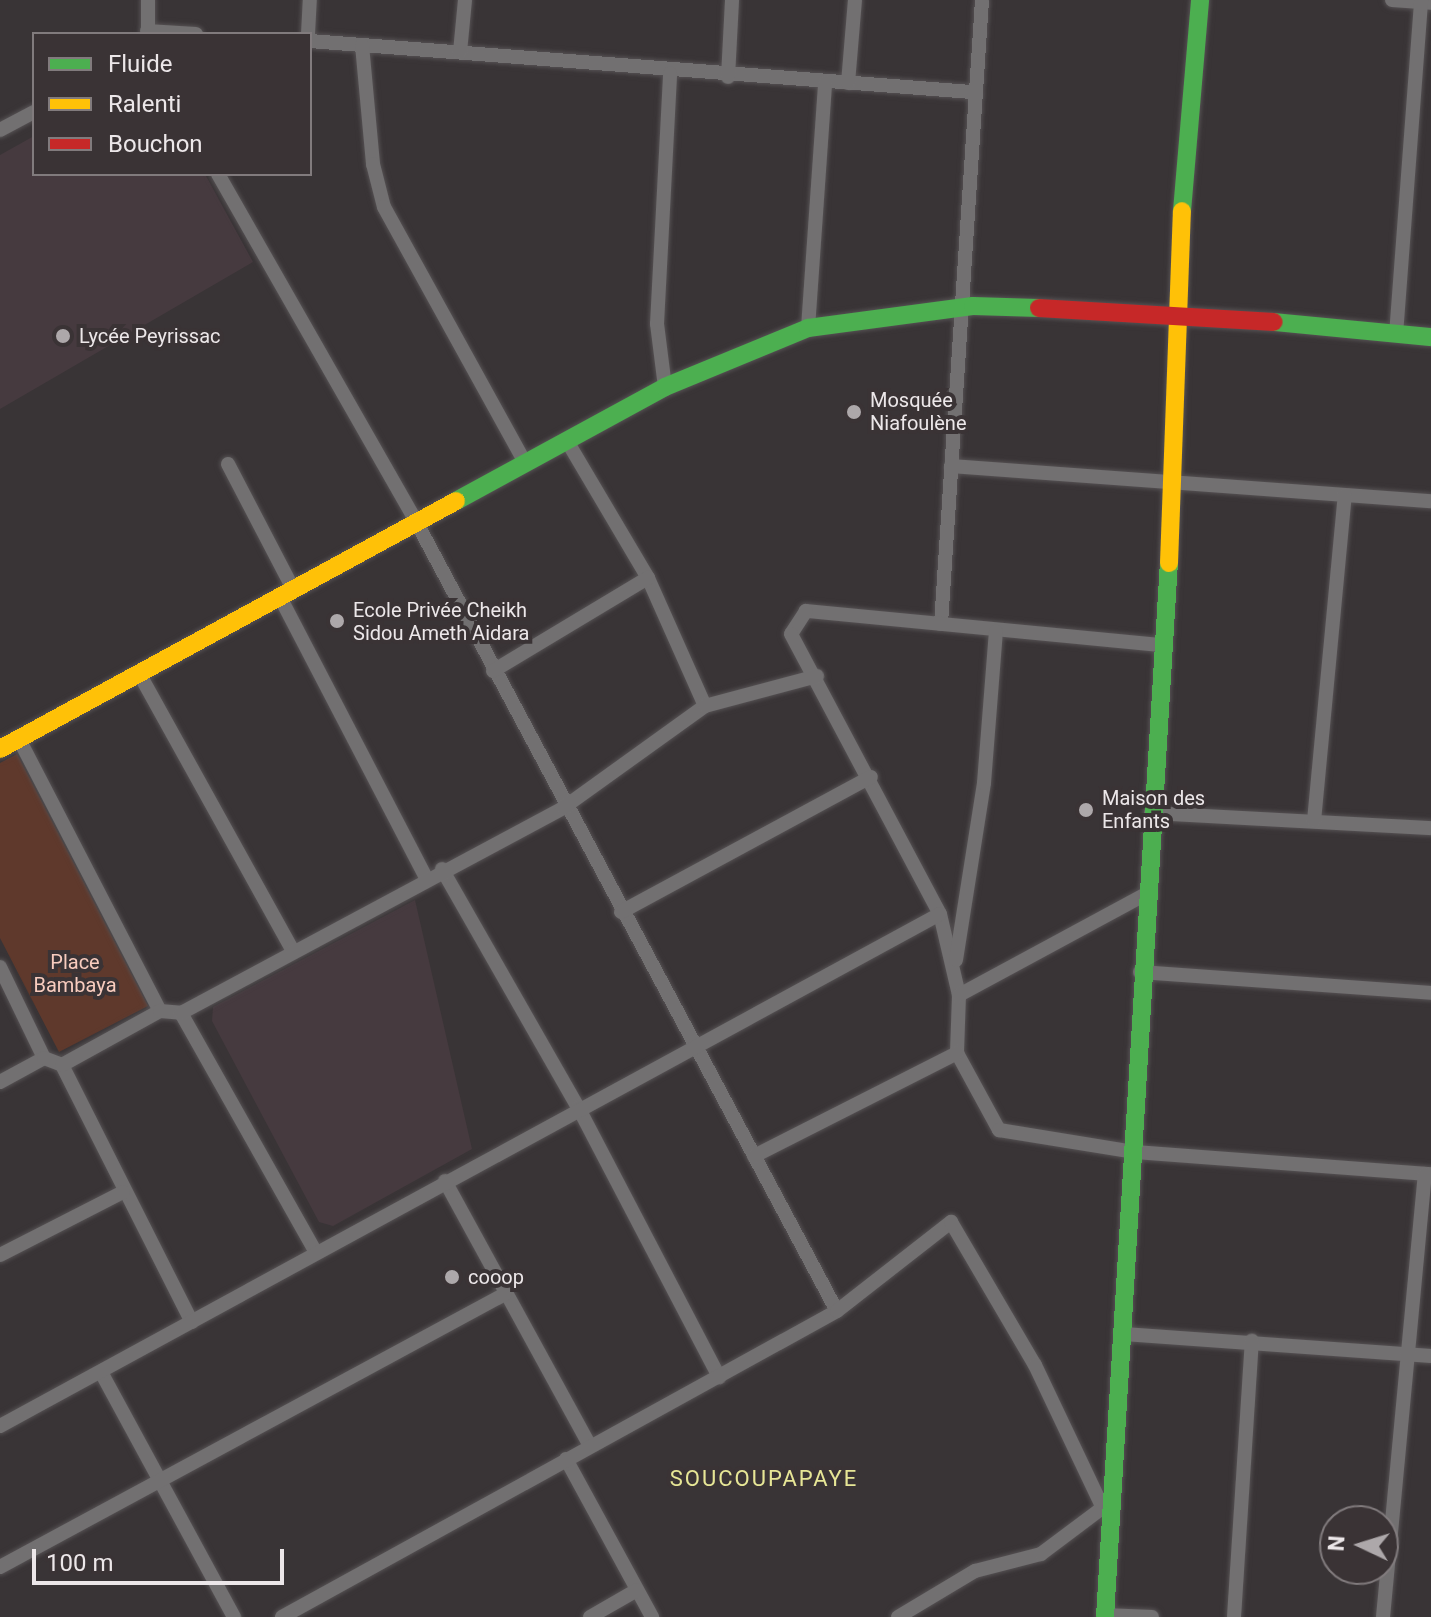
<!DOCTYPE html>
<html>
<head>
<meta charset="utf-8">
<style>
  body { margin:0 }
  #map { position:relative; width:1431px; height:1617px; overflow:hidden; background:#393436; font-family:Roboto,sans-serif }
  div>[style] { position:absolute }
  [style*='--x'] { left:calc(var(--x)*1px); top:calc(var(--y)*1px); width:calc(var(--w)*1px); rotate:calc(var(--a)*1deg) }
  .built>* { inset:0; background:#463a3f }
  .green>* { inset:0; background:#5f392c }
  .roads { filter:drop-shadow(0 0 2px #555153) drop-shadow(0 0 2px #555153) }
  .street>* { height:14px; margin:-7px; padding:0 7px; transform-origin:7px; border-radius:7px; background:#727071 }
  .fast>* { height:18px; margin:-9px; padding:0 9px; transform-origin:9px; border-radius:9px; background:#4caf50 }
  .slow>* { height:18px; margin:-9px; padding:0 9px; transform-origin:9px; border-radius:9px; background:#ffc107 }
  .jam>* { height:18px; margin:-9px; padding:0 9px; transform-origin:9px; border-radius:9px; background:#c62828 }
  .dots>* { width:22px; height:22px; translate:-50% -50%; box-sizing:border-box; border:4px solid #3a3335; border-radius:50% }
  span { translate:-50% -50%; white-space:nowrap; text-align:center; line-height:1.15; -webkit-text-stroke:8px #3a3335; paint-order:stroke }
  .poi-label { font-size:20px; color:#ece7e9 }
  .left { translate:0 -50%; text-align:left }
  .park-label { font-size:20px; color:#f8ccbe }
  .neighbourhood-label { font-size:22px; color:#e7e696; letter-spacing:2px }
  .legend { position:absolute; left:32px; top:32px; width:280px; height:144px; box-sizing:border-box; background:#3a3335; border:2px solid #817b7d; margin:0; padding:10px 14px; list-style:none; font-size:24px; color:#ece7e9 }
  .legend li { display:flex; align-items:center; gap:16px; height:40px }
  .legend b { width:40px; border:2px solid #817b7d }
  .north { position:absolute; left:1319px; top:1505px; width:80px; height:80px; box-sizing:border-box; background:#3a3335; border:2px solid #817b7d; border-radius:50%; rotate:274deg; font-size:22px; font-weight:700; line-height:32px; text-align:center; color:#ece7e9 }
  .north::after { content:''; display:block; margin:auto; width:28px; height:36px; background:#ada8aa; clip-path:polygon(50% 0,100% 100%,50% 72%,0 100%) }
  .scale { position:absolute; left:32px; top:1549px; width:252px; height:36px; box-sizing:border-box; border:4px solid #ece7e9; border-top:0; padding-left:10px; font-size:24px; line-height:28px; white-space:nowrap; color:#ece7e9; -webkit-text-stroke:6px #3a3335; paint-order:stroke }
</style>
</head>
<body>
<div id="map">
  <div class="built">
    <div style="clip-path:polygon(34px 136px,34px 174px,205px 174px,253px 262px,0 409px,0 155px)"></div>
    <div style="clip-path:polygon(415px 900px,472px 1149px,333px 1226px,319px 1222px,212px 1021px,213px 1007px)"></div>
  </div>
  <div class="green">
    <div style="clip-path:polygon(17px 754px,148px 1006px,59px 1052px,0 938px,0 763px)"></div>
  </div>
  <div class="roads">
    <div class="street">
      <div style="--x:1392;--y:0;--w:39;--a:4"></div>
      <div style="--x:147;--y:31;--w:49;--a:3.5"></div>
      <div style="--x:148;--y:34;--w:34;--a:-90"></div>
      <div style="--x:308;--y:34;--w:34;--a:-87"></div>
      <div style="--x:310;--y:41;--w:664;--a:4.41"></div>
      <div style="--x:362;--y:45;--w:120;--a:84.7"></div>
      <div style="--x:373;--y:164;--w:44;--a:75.7"></div>
      <div style="--x:384;--y:207;--w:291;--a:61.1"></div>
      <div style="--x:460;--y:52;--w:52;--a:-84.5"></div>
      <div style="--x:728;--y:77;--w:77;--a:-87"></div>
      <div style="--x:848;--y:83;--w:83;--a:-85.2"></div>
      <div style="--x:0;--y:130;--w:38;--a:-28"></div>
      <div style="--x:218;--y:174;--w:406;--a:60.3"></div>
      <div style="--x:419;--y:527;--w:888;--a:61.94"></div>
      <div style="--x:808;--y:328;--w:246;--a:-86"></div>
      <div style="--x:1396;--y:335;--w:336;--a:-85.7"></div>
      <div style="--x:665;--y:387;--w:64;--a:-97.2"></div>
      <div style="--x:657;--y:324;--w:251;--a:-87"></div>
      <div style="--x:567;--y:441;--w:159;--a:59.4"></div>
      <div style="--x:648;--y:578;--w:140;--a:66"></div>
      <div style="--x:228;--y:464;--w:143;--a:62.5"></div>
      <div style="--x:951;--y:466;--w:481;--a:4.2"></div>
      <div style="--x:281;--y:599;--w:312;--a:62.5"></div>
      <div style="--x:941;--y:624;--w:625;--a:-86.24"></div>
      <div style="--x:1160;--y:645;--w:356;--a:-174.5"></div>
      <div style="--x:806;--y:611;--w:27;--a:123"></div>
      <div style="--x:791;--y:634;--w:317;--a:62"></div>
      <div style="--x:940;--y:914;--w:83;--a:76.8"></div>
      <div style="--x:959;--y:995;--w:58;--a:92"></div>
      <div style="--x:957;--y:1053;--w:88;--a:61.4"></div>
      <div style="--x:999;--y:1130;--w:138;--a:9.2"></div>
      <div style="--x:1135;--y:1152;--w:297;--a:4.3"></div>
      <div style="--x:493;--y:671;--w:181;--a:-31"></div>
      <div style="--x:140;--y:675;--w:313;--a:61"></div>
      <div style="--x:19;--y:739;--w:306;--a:62.6"></div>
      <div style="--x:1151;--y:813;--w:280;--a:3.1"></div>
      <div style="--x:1314;--y:821;--w:327;--a:-84.6"></div>
      <div style="--x:442;--y:869;--w:274;--a:60.3"></div>
      <div style="--x:578;--y:1107;--w:305;--a:62.4"></div>
      <div style="--x:621;--y:912;--w:284;--a:-28.4"></div>
      <div style="--x:956;--y:960;--w:179;--a:-81"></div>
      <div style="--x:984;--y:783;--w:152;--a:-85.5"></div>
      <div style="--x:0;--y:967;--w:101;--a:64.2"></div>
      <div style="--x:1140;--y:972;--w:292;--a:4.1"></div>
      <div style="--x:959;--y:995;--w:210;--a:-28.4"></div>
      <div style="--x:181;--y:1013;--w:273;--a:60.6"></div>
      <div style="--x:62;--y:1065;--w:288;--a:63.2"></div>
      <div style="--x:0;--y:1082;--w:50;--a:-28.6"></div>
      <div style="--x:44;--y:1058;--w:19;--a:21"></div>
      <div style="--x:62;--y:1065;--w:112;--a:-28.9"></div>
      <div style="--x:160;--y:1011;--w:21;--a:5"></div>
      <div style="--x:181;--y:1013;--w:434;--a:-28.2"></div>
      <div style="--x:563;--y:808;--w:175;--a:-35.7"></div>
      <div style="--x:705;--y:706;--w:116;--a:-15"></div>
      <div style="--x:754;--y:1156;--w:228;--a:-26.9"></div>
      <div style="--x:445;--y:1181;--w:302;--a:61.3"></div>
      <div style="--x:0;--y:1255;--w:138;--a:-27.1"></div>
      <div style="--x:1124;--y:1334;--w:308;--a:4.1"></div>
      <div style="--x:101;--y:1372;--w:279;--a:61.5"></div>
      <div style="--x:0;--y:1426;--w:1070;--a:-28.58"></div>
      <div style="--x:566;--y:1459;--w:180;--a:61.4"></div>
      <div style="--x:0;--y:1567;--w:574;--a:-28.4"></div>
      <div style="--x:1105;--y:1615;--w:47;--a:2.4"></div>
      <div style="--x:282;--y:1617;--w:634;--a:-28.87"></div>
      <div style="--x:837;--y:1311;--w:145;--a:-38"></div>
      <div style="--x:951;--y:1222;--w:166;--a:59.6"></div>
      <div style="--x:1035;--y:1365;--w:156;--a:64.6"></div>
      <div style="--x:590;--y:1617;--w:54;--a:-29.9"></div>
      <div style="--x:898;--y:1617;--w:90;--a:-30.9"></div>
      <div style="--x:975;--y:1571;--w:68;--a:-14.4"></div>
      <div style="--x:1041;--y:1554;--w:85;--a:-36.9"></div>
      <div style="--x:1234;--y:1617;--w:277;--a:-86.3"></div>
      <div style="--x:1383;--y:1617;--w:445;--a:-84.6"></div>
    </div>
    <div class="fast">
      <div style="--x:1182;--y:211;--w:212;--a:-85.1"></div>
      <div style="--x:1274;--y:322;--w:158;--a:5.5"></div>
      <div style="--x:456;--y:501;--w:238;--a:-28.6"></div>
      <div style="--x:665;--y:387;--w:155;--a:-22.4"></div>
      <div style="--x:808;--y:328;--w:166;--a:-7.6"></div>
      <div style="--x:973;--y:306;--w:66;--a:1.7"></div>
      <div style="--x:1105;--y:1617;--w:1056;--a:-86.53"></div>
    </div>
    <div class="slow">
      <div style="--x:1169;--y:563;--w:352;--a:-87.9"></div>
      <div style="--x:0;--y:749;--w:519;--a:-28.54"></div>
    </div>
    <div class="jam">
      <div style="--x:1039;--y:308;--w:235;--a:3.4"></div>
    </div>
  </div>
  <div class="dots">
    <div style="left:63px;top:336px;background:#ada8aa"></div>
    <div style="left:854px;top:412px;background:#ada8aa"></div>
    <div style="left:337px;top:621px;background:#ada8aa"></div>
    <div style="left:1086px;top:810px;background:#ada8aa"></div>
    <div style="left:452px;top:1277px;background:#ada8aa"></div>
  </div>
  <div class="poi-label">
    <span class="left" style="left:79px;top:336px">Lycée Peyrissac</span>
    <span class="left" style="left:870px;top:412px">Mosquée<br>Niafoulène</span>
    <span class="left" style="left:353px;top:622px">Ecole Privée Cheikh<br>Sidou Ameth Aidara</span>
    <span class="left" style="left:1102px;top:810px">Maison des<br>Enfants</span>
    <span class="left" style="left:468px;top:1277px">cooop</span>
  </div>
  <div class="park-label">
    <span style="left:75px;top:974px">Place<br>Bambaya</span>
  </div>
  <div class="neighbourhood-label">
    <span style="left:764px;top:1479px">SOUCOUPAPAYE</span>
  </div>
  <ul class="legend">
  <li><b style="height:10px;background:#4caf50"></b>Fluide</li>
  <li><b style="height:10px;background:#ffc107"></b>Ralenti</li>
  <li><b style="height:10px;background:#c62828"></b>Bouchon</li>
  </ul>
  <div class="north">N</div>
  <div class="scale">100 m</div>
</div>
</body>
</html>
